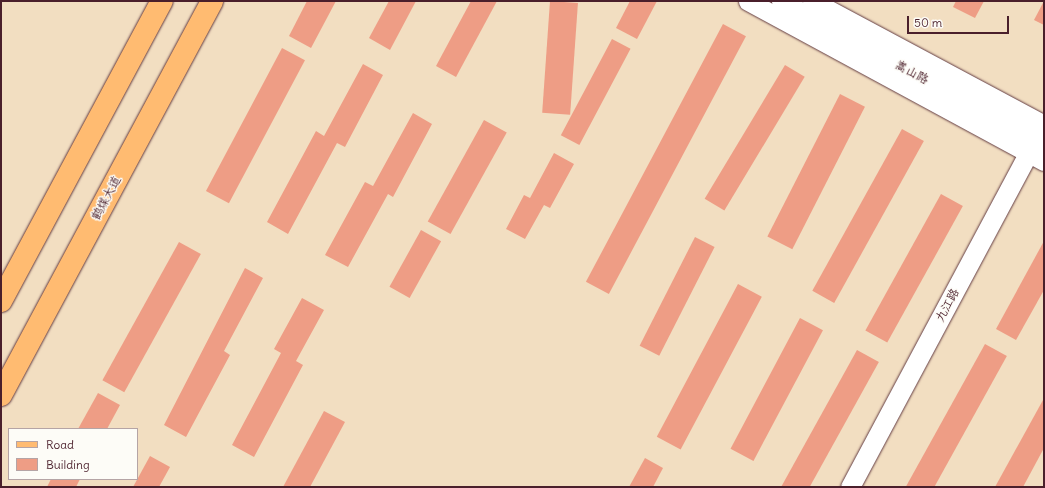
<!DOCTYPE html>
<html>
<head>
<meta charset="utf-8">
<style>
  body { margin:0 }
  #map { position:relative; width:1045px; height:488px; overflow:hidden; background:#f2dec1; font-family:Delius,"LXGW WenKai TC",sans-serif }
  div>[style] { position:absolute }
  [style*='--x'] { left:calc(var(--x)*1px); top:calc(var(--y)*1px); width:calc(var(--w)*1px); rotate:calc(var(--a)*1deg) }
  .building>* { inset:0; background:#ee9d85; transform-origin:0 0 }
  .roads { filter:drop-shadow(0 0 1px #633c42) drop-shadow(0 0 1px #633c42) }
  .minor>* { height:19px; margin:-9.5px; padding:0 9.5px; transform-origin:9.5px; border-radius:9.5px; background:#fff }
  .major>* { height:22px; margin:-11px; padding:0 11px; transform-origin:11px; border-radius:11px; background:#ffbb71 }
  span { translate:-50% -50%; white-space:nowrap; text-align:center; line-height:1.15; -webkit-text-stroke:3px #fdfcf7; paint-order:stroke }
  .street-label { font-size:12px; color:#4a1f2b }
  .frame { position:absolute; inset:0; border:2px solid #4a1f2b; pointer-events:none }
  .legend { position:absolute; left:8px; top:428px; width:130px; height:52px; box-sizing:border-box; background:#fdfcf7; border:1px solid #b5a4a5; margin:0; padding:5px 7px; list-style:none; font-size:12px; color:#4a1f2b }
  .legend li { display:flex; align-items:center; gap:8px; height:20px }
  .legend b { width:20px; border:1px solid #b5a4a5 }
  .scale { position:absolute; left:907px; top:16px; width:102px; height:18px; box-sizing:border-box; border:2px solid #4a1f2b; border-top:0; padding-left:5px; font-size:12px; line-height:14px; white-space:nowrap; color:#4a1f2b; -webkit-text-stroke:3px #fdfcf7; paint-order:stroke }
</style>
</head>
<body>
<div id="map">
  <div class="building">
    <div style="clip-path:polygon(307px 1px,336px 1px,311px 48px,289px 36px)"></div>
    <div style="clip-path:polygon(389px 1px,416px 1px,390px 50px,369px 38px)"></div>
    <div style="clip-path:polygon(471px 1px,497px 1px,456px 77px,436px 66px)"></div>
    <div style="left:550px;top:1px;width:28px;height:112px;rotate:4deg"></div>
    <div style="clip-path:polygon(630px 1px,657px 1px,637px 39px,616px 28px)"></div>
    <div style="clip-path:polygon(956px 1px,984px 1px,975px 18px,953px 7px)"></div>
    <div style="clip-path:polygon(1044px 1px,1044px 25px,1034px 20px)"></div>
    <div style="left:723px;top:24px;width:26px;height:292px;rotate:28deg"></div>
    <div style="left:612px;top:39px;width:21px;height:109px;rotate:28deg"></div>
    <div style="left:282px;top:48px;width:26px;height:162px;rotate:28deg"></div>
    <div style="clip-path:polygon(363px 64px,383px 75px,345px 147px,337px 143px,288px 234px,267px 222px,316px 131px,324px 136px)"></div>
    <div style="left:785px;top:65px;width:23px;height:156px;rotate:31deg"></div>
    <div style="left:840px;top:94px;width:28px;height:160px;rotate:27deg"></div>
    <div style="clip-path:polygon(413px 113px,432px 124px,393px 197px,388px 194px,348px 267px,325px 255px,365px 182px,373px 186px)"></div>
    <div style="left:484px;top:120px;width:26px;height:116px;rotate:29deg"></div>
    <div style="left:902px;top:129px;width:25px;height:185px;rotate:29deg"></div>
    <div style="clip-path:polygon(554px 153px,574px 164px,550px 208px,544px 205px,525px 239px,506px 229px,524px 195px,530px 198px)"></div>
    <div style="left:941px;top:194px;width:25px;height:156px;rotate:29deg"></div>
    <div style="left:421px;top:230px;width:23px;height:65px;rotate:29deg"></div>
    <div style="left:695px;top:237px;width:22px;height:122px;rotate:27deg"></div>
    <div style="clip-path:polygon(1044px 241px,1044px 290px,1016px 340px,996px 329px)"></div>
    <div style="left:179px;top:242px;width:25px;height:158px;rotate:29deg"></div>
    <div style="clip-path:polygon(245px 268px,263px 278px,224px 351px,230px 355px,186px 437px,164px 425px)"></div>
    <div style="left:738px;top:284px;width:27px;height:173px;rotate:28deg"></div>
    <div style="clip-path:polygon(302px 298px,324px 310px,296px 361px,303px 365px,254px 457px,232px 445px,281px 353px,274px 349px)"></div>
    <div style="left:800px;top:318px;width:26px;height:148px;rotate:28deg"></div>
    <div style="left:985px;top:344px;width:25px;height:163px;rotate:29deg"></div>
    <div style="left:857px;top:350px;width:25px;height:156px;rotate:29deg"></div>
    <div style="clip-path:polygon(98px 393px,120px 405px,107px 429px,78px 429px)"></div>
    <div style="clip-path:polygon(1043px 400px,1044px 448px,1023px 487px,995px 487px)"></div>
    <div style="clip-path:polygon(324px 411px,345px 422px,310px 487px,283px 487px)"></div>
    <div style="clip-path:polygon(150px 456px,170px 467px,159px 487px,133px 487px)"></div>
    <div style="clip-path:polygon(645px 458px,663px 468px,653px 487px,629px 487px)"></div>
    <div style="clip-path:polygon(51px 479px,80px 479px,76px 487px,47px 487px)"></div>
  </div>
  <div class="roads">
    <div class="minor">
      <div style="--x:748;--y:1;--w:336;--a:28.4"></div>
      <div style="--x:781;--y:1;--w:298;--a:28.2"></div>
      <div style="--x:812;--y:1;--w:263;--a:28.1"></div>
      <div style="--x:850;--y:487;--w:412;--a:-61.9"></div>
    </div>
    <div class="major">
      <div style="--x:1;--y:301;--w:340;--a:-61.8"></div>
      <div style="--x:1;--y:395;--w:447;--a:-61.8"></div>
    </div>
  </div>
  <div class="street-label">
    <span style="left:912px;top:72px;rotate:28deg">嵩山路</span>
    <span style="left:106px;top:198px;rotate:-62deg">鹤煤大道</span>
    <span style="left:947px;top:305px;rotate:-62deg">九江路</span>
  </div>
  <div class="frame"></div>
  <ul class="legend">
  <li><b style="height:5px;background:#ffbb71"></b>Road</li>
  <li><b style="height:11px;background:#ee9d85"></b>Building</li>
  </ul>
  <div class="scale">50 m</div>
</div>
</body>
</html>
